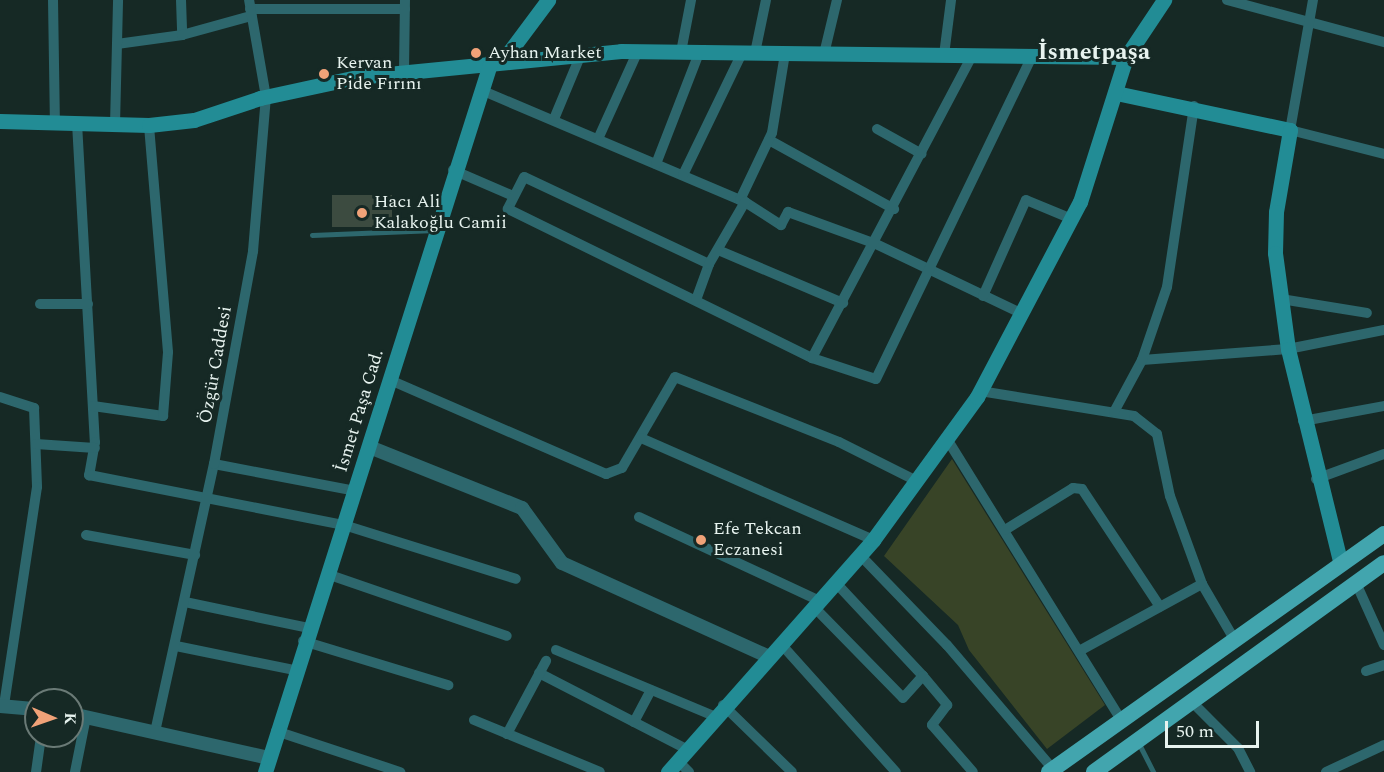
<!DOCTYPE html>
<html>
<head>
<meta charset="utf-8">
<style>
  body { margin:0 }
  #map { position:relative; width:1384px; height:772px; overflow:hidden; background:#162925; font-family:Spectral,serif }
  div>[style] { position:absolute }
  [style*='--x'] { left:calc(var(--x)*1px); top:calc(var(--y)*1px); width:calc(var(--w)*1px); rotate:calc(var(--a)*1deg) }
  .green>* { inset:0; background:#384427 }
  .building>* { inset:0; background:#3c4b40; transform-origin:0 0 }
  .service>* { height:5px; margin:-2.5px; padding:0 2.5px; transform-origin:2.5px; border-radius:2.5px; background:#2d676d }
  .minor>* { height:10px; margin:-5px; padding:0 5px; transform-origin:5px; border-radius:5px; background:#2d676d }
  .tertiary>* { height:14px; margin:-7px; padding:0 7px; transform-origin:7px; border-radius:7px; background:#2d676d }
  .secondary>* { height:15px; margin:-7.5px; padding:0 7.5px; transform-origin:7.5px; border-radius:7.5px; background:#228c95 }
  .primary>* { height:16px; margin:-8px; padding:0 8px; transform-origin:8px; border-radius:8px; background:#42a5ae }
  .dots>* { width:16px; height:16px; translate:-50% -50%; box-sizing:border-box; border:3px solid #162925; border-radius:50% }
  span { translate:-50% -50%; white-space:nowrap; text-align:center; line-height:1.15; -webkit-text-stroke:6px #162925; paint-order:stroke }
  .poi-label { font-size:18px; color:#e7f3ef }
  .left { translate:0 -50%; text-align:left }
  .street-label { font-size:18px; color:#e7f3ef }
  .district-label { font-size:24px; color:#e7f3ef; font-weight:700 }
  .north { position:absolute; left:24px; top:688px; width:60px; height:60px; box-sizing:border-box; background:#162925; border:2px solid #6a7a76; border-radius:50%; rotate:92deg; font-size:16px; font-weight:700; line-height:24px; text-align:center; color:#e7f3ef }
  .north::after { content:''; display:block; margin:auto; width:21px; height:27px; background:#f0a278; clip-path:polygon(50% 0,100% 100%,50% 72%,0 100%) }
  .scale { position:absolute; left:1165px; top:721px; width:94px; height:27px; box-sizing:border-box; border:3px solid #e7f3ef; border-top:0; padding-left:8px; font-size:18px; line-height:21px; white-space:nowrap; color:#e7f3ef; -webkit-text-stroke:4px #162925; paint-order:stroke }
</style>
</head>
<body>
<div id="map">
  <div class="green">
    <div style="clip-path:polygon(952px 459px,1105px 705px,1047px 749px,969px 650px,958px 625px,884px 556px)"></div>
  </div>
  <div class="building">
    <div style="left:392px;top:195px;width:32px;height:60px;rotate:90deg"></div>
  </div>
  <div class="service">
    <div style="--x:312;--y:235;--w:123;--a:-2.3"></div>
    <div style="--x:1138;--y:742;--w:34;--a:63"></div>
  </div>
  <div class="minor">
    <div style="--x:53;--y:0;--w:123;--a:89.1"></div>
    <div style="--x:181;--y:0;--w:35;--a:88"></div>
    <div style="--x:1227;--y:0;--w:163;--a:15"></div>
    <div style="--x:1313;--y:0;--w:132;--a:100"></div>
    <div style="--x:1290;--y:130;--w:97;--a:14.3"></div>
    <div style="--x:250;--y:9;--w:155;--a:0"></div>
    <div style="--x:117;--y:44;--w:66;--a:-7.9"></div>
    <div style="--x:182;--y:35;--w:72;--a:-15.4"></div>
    <div style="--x:681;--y:52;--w:53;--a:-79.1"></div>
    <div style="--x:755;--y:53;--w:54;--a:-78.3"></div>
    <div style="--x:824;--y:54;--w:56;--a:-76.5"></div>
    <div style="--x:944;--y:55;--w:55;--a:-82.7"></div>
    <div style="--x:404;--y:71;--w:71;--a:-89.2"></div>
    <div style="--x:481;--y:90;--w:287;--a:23"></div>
    <div style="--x:745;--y:202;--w:43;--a:32.6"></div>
    <div style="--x:781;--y:225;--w:15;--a:-62"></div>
    <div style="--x:788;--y:212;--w:94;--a:20"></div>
    <div style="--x:876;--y:244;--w:163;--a:25.5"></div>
    <div style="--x:554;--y:119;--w:70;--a:-67.4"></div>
    <div style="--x:77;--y:123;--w:320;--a:86.8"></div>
    <div style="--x:95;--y:442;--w:34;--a:100"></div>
    <div style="--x:89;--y:475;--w:260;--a:11.1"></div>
    <div style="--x:344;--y:525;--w:180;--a:17.4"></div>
    <div style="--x:115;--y:125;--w:125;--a:-88.6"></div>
    <div style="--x:877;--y:129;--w:51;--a:29.1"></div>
    <div style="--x:598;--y:139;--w:97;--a:-65.6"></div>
    <div style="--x:769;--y:140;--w:143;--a:28.9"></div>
    <div style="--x:656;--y:164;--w:119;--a:-68.8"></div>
    <div style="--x:453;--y:170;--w:65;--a:23.4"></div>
    <div style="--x:683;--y:175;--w:136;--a:-64.2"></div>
    <div style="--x:740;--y:200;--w:74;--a:-64.5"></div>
    <div style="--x:772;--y:133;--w:80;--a:-80.7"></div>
    <div style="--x:718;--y:250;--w:136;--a:23"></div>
    <div style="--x:709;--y:264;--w:204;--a:-154.8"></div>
    <div style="--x:524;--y:177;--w:36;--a:117"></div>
    <div style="--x:508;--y:209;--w:339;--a:26.1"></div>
    <div style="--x:812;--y:358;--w:67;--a:18.2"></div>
    <div style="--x:876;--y:379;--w:359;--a:-64.2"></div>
    <div style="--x:983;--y:296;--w:105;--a:-65.9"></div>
    <div style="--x:1026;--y:200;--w:50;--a:22.4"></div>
    <div style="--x:1281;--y:299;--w:87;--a:9.2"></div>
    <div style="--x:696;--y:300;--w:38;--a:-70"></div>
    <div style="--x:709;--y:264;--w:72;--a:-59.9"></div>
    <div style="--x:40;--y:304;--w:48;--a:0"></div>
    <div style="--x:812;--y:358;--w:342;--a:-62.1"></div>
    <div style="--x:1142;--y:360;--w:146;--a:-4.3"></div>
    <div style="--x:1288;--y:349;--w:98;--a:-11.2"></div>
    <div style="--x:390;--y:380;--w:236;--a:23.5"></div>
    <div style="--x:606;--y:474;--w:17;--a:-21"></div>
    <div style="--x:622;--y:468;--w:105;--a:-59.8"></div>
    <div style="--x:675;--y:377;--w:176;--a:21.6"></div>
    <div style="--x:839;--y:442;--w:87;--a:26.6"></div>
    <div style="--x:980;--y:391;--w:156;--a:9.2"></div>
    <div style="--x:1134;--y:416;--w:29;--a:38"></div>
    <div style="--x:1157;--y:434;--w:63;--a:78.2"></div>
    <div style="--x:1170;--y:496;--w:94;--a:70"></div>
    <div style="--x:1202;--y:584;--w:61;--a:59.7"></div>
    <div style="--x:0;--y:397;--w:36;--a:18"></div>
    <div style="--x:34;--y:408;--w:79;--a:87.8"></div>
    <div style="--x:37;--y:487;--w:221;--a:98.6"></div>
    <div style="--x:93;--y:406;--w:71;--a:8.1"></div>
    <div style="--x:163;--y:416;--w:64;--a:-85.5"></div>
    <div style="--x:168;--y:352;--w:228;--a:-94.8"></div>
    <div style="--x:1114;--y:412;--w:59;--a:-61.7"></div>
    <div style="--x:1142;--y:360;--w:77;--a:-71.1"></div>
    <div style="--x:1167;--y:287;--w:183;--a:-81.5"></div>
    <div style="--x:1303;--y:421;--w:82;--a:-10.5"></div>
    <div style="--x:641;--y:438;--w:253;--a:23.7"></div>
    <div style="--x:947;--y:439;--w:331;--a:58.2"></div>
    <div style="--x:36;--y:444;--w:59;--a:3.9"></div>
    <div style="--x:214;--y:464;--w:145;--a:10.8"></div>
    <div style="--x:1316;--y:479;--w:72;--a:-20.2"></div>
    <div style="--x:639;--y:517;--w:200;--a:24.9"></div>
    <div style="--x:1005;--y:530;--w:80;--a:-31.7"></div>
    <div style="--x:1073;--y:488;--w:9;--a:6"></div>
    <div style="--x:1082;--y:489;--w:141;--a:56.5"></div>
    <div style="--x:86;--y:535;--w:111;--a:10.4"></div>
    <div style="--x:860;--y:555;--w:125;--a:46"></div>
    <div style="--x:947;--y:645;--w:163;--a:49.5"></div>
    <div style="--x:327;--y:574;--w:190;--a:19"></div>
    <div style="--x:836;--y:583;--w:127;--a:46.9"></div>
    <div style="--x:1356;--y:583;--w:68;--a:65.7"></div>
    <div style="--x:185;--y:602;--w:126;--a:11.9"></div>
    <div style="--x:814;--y:607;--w:127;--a:45.6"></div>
    <div style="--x:903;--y:698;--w:30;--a:-48"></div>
    <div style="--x:923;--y:676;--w:38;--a:50"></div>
    <div style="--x:947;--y:705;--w:25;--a:127"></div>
    <div style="--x:932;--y:725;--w:62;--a:48.9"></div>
    <div style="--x:303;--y:641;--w:152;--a:16.9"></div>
    <div style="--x:781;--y:644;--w:172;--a:48.1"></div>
    <div style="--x:176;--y:646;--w:120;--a:11.5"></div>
    <div style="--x:556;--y:650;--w:171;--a:22.7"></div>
    <div style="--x:1081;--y:650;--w:138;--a:-28.6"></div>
    <div style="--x:1366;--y:671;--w:19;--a:-18"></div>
    <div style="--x:539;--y:673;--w:165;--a:27.3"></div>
    <div style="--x:1191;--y:701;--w:66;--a:45"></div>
    <div style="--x:1238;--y:748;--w:27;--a:63"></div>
    <div style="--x:723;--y:705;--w:96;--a:44.2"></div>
    <div style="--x:474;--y:720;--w:136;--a:22.4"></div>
    <div style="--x:634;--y:722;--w:36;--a:-62"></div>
    <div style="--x:276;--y:731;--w:131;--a:18.3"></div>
    <div style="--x:155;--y:732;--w:274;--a:-77.6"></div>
    <div style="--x:214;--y:464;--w:217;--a:-79.6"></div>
    <div style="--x:253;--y:251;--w:155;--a:-85.2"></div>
    <div style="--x:266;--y:97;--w:98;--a:-99.9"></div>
    <div style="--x:507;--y:734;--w:83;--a:-61.9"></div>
    <div style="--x:677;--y:760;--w:17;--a:45"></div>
    <div style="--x:36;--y:772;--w:36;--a:-82"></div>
    <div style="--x:75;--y:772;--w:56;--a:-78.7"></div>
    <div style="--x:1326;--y:772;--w:64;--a:-25"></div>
  </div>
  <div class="tertiary">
    <div style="--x:372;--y:448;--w:162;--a:21.8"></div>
    <div style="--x:522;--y:508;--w:68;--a:54"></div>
    <div style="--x:562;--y:563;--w:225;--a:24.4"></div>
    <div style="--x:0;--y:706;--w:36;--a:5"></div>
    <div style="--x:72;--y:714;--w:202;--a:12.6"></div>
  </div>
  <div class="secondary">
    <div style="--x:504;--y:59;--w:74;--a:-53.3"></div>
    <div style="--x:1116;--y:93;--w:178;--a:12"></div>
    <div style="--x:1290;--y:130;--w:83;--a:99.7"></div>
    <div style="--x:1276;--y:212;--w:41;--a:91.4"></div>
    <div style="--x:1275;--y:253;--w:97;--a:82.3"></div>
    <div style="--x:1288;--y:349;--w:221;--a:76.2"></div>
    <div style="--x:0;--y:121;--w:149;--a:1.5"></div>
    <div style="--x:149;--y:125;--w:45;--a:-6.3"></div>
    <div style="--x:194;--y:120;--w:70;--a:-18.4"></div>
    <div style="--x:260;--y:98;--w:99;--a:-12.2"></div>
    <div style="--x:357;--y:77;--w:265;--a:-5.6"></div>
    <div style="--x:621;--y:51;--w:505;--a:0.68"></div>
    <div style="--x:265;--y:772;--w:746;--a:-72.37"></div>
    <div style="--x:668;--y:772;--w:310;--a:-48.5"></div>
    <div style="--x:873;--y:540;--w:177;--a:-54"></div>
    <div style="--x:977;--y:397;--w:221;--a:-62.2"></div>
    <div style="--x:1080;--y:202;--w:152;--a:-72.4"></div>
    <div style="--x:1126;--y:57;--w:69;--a:-56.3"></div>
  </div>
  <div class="primary">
    <div style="--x:1049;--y:772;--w:411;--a:-35.4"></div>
    <div style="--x:1094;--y:772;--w:357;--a:-35.8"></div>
  </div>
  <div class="dots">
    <div style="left:476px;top:53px;background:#f0a278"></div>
    <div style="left:324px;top:74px;background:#f0a278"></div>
    <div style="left:362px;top:213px;background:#f0a278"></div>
    <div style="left:701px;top:540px;background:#f0a278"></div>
  </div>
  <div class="poi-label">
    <span class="left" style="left:488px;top:53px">Ayhan Market</span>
    <span class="left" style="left:336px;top:74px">Kervan<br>Pide Fırını</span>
    <span class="left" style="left:374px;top:213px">Hacı Ali<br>Kalakoğlu Camii</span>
    <span class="left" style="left:713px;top:540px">Efe Tekcan<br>Eczanesi</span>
  </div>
  <div class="street-label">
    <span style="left:216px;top:365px;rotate:-80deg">Özgür Caddesi</span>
    <span style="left:360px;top:411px;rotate:-73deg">İsmet Paşa Cad.</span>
  </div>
  <div class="district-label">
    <span style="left:1094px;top:53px">İsmetpaşa</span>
  </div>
  <div class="north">K</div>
  <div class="scale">50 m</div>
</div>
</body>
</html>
